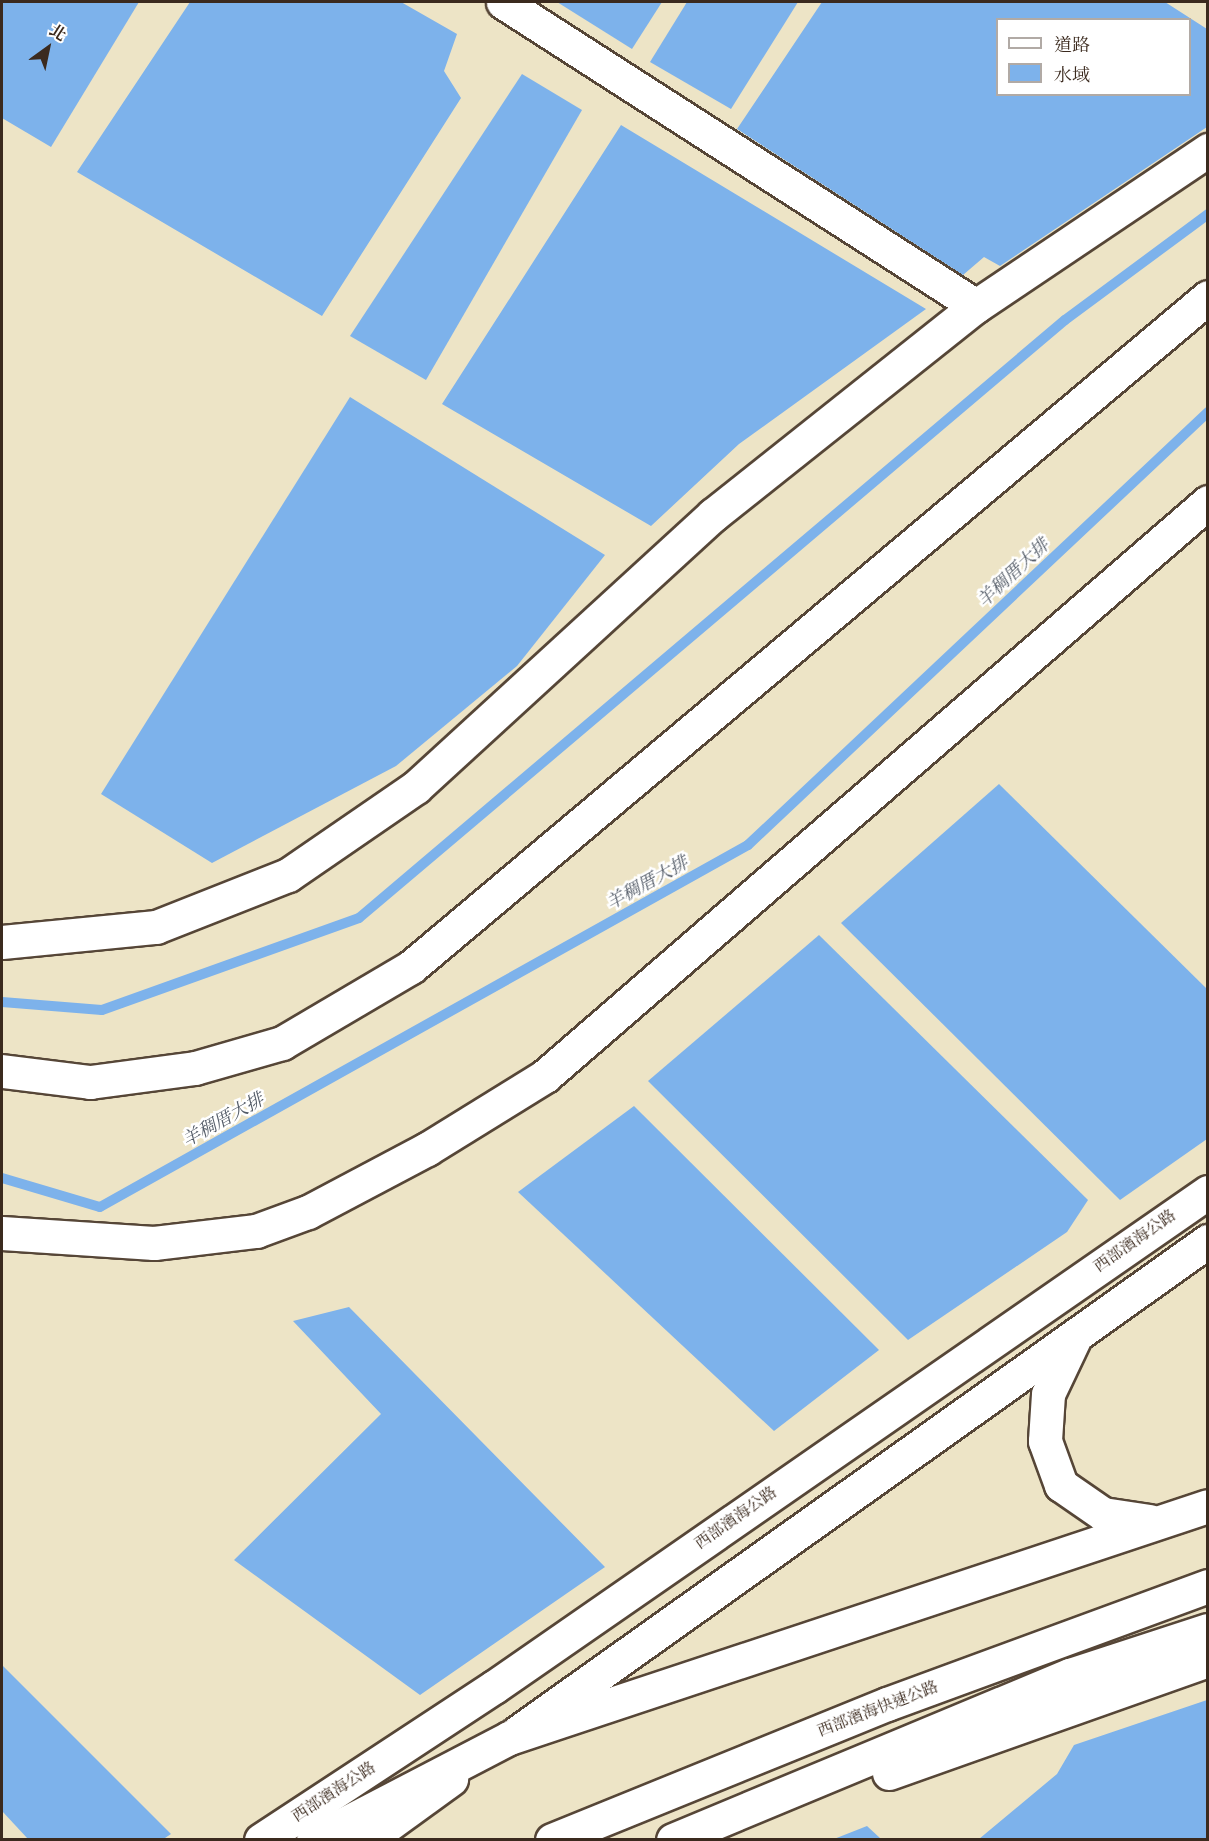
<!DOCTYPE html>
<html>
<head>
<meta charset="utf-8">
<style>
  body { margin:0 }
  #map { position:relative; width:1209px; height:1841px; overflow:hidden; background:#ede4c6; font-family:Alegreya,"Noto Serif TC",serif }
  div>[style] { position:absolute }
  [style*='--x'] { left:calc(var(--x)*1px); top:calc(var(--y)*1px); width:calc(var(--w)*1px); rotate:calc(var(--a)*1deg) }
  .water>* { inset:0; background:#7db2eb }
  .stream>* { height:10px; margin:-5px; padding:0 5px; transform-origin:5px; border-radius:5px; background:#7db2eb }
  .roads { filter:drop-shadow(2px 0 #564637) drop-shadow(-2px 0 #564637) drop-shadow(0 2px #564637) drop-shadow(0 -2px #564637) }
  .minor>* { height:33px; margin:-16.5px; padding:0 16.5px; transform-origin:16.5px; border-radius:16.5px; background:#fff }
  .major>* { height:33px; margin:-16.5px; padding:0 16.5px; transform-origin:16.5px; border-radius:16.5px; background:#fff }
  .highway>* { height:33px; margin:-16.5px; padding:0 16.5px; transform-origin:16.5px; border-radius:16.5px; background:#fff }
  span { translate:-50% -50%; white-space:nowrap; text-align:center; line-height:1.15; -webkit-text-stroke:5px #fff; paint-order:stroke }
  .street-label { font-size:16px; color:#3b2a1e }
  .water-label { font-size:18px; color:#525a66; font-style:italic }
  .frame { position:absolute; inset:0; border:3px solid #3b2a1e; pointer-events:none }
  .legend { position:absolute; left:996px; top:18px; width:195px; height:78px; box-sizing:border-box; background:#fff; border:2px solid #b1aaa5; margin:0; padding:8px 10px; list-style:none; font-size:18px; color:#3b2a1e }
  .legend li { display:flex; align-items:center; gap:12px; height:30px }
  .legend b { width:30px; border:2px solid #b1aaa5 }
  .north { position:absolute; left:18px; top:18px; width:60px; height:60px; -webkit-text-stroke:4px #fff; paint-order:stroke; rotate:33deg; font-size:16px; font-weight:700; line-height:24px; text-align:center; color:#3b2a1e }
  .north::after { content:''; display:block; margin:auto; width:21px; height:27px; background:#3b2a1e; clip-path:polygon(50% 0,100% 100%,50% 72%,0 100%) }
</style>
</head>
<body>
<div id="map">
  <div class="water">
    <div style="clip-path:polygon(2px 2px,139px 2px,51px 147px,2px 118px)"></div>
    <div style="clip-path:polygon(190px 2px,401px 2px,457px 34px,444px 71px,461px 98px,322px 316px,77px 172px)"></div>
    <div style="clip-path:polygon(557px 2px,662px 2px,632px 49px)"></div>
    <div style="clip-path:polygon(687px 2px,798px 2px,731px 109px,650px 62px)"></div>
    <div style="clip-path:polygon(evenodd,822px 2px,1165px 2px,1207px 29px,1207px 127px,1000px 266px,984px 257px,963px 275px,737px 129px,822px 2px,998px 20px,1190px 20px,1190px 94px,998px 94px,998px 20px)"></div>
    <div style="clip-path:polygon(522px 74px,582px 110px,426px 380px,350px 336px)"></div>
    <div style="clip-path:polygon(621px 125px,926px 309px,739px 444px,651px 526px,442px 404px)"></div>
    <div style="clip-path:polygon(350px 397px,605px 555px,517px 666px,396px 766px,212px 863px,101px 794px)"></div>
    <div style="clip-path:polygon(999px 784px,1207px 989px,1207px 1139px,1120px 1200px,841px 923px)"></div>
    <div style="clip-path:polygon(819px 935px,1088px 1200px,1067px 1232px,908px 1340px,648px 1081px)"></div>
    <div style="clip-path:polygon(634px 1106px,879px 1350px,774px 1431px,518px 1192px)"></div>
    <div style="clip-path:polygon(349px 1307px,605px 1567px,420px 1695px,234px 1560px,381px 1414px,293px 1321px)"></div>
    <div style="clip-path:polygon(2px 1665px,171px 1834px,162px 1840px,28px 1839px,2px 1811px)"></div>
    <div style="clip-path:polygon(1207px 1700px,1207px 1839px,979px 1839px,1057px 1774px,1074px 1745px)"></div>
    <div style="clip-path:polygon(867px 1826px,881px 1839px,834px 1839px)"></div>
  </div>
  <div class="stream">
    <div style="--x:2;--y:1002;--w:100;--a:4.6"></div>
    <div style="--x:102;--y:1010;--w:273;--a:-19.7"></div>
    <div style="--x:359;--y:918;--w:925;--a:-40.27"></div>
    <div style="--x:1065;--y:320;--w:178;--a:-36.5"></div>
    <div style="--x:2;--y:1178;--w:102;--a:16.5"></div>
    <div style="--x:100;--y:1207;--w:742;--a:-29.19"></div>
    <div style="--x:748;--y:845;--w:632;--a:-43.27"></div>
  </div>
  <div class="roads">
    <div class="minor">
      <div style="--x:503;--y:2;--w:562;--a:32.73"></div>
      <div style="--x:2;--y:942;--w:155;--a:-5.6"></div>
      <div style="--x:156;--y:927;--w:142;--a:-21.5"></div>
      <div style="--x:288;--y:875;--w:155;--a:-34.5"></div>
      <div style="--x:416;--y:787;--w:403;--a:-42.5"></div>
      <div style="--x:713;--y:515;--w:336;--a:-38.5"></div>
      <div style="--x:976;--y:306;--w:280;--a:-33.9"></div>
      <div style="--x:2;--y:1071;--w:89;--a:7.1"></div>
      <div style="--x:90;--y:1082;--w:106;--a:-7.6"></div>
      <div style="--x:195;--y:1068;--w:91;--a:-16"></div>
      <div style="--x:282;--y:1043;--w:150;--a:-30.5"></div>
      <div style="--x:411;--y:967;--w:1041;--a:-40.05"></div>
      <div style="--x:2;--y:1233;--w:152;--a:3.8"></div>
      <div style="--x:154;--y:1243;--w:103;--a:-6.7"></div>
      <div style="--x:256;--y:1231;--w:55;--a:-20.1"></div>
      <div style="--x:308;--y:1212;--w:135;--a:-27.9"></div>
      <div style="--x:427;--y:1149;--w:139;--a:-31.7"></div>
      <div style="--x:545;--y:1076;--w:877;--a:-40.88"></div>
    </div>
    <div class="major">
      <div style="--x:518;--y:1732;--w:847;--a:-35.44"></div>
      <div style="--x:261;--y:1840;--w:279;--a:-33.3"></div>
      <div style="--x:494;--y:1687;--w:869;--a:-34.73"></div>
      <div style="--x:367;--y:1840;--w:104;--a:-36"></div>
    </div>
    <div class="highway">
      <div style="--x:1076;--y:1335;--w:65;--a:115.4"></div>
      <div style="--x:1048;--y:1394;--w:47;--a:93.7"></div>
      <div style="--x:1045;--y:1441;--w:47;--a:70"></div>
      <div style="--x:1061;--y:1485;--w:51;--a:34.6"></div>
      <div style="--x:1103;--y:1514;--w:47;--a:8.7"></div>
      <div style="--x:889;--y:1773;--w:338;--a:-19.5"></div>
      <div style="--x:313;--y:1840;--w:221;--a:-27.5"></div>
      <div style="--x:509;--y:1738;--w:736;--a:-18.36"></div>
      <div style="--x:552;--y:1840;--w:362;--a:-22.1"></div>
      <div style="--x:887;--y:1704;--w:342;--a:-20.2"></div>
      <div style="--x:673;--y:1840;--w:430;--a:-22.6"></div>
      <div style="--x:1070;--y:1675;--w:145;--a:-18.1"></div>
    </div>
  </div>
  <div class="street-label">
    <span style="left:1135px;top:1241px;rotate:-35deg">西部濱海公路</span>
    <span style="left:736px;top:1518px;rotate:-35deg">西部濱海公路</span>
    <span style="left:878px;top:1709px;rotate:-21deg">西部濱海快速公路</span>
    <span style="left:334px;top:1792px;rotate:-33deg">西部濱海公路</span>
  </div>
  <div class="water-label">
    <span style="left:1013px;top:573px;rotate:-43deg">羊稠厝大排</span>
    <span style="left:647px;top:883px;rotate:-29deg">羊稠厝大排</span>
    <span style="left:223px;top:1120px;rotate:-29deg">羊稠厝大排</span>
  </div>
  <div class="frame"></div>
  <ul class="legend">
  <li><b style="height:8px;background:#fff"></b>道路</li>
  <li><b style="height:16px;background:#7db2eb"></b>水域</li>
  </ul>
  <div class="north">北</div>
</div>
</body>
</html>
